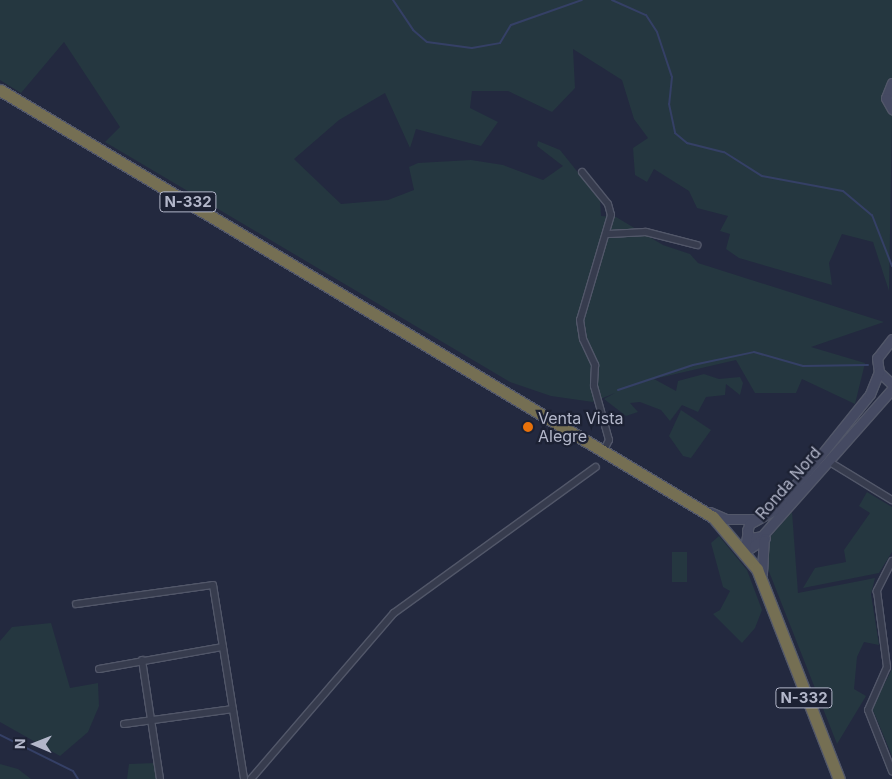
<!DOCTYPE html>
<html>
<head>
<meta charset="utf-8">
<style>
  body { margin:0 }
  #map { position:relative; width:892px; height:779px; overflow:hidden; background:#23293f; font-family:Inter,sans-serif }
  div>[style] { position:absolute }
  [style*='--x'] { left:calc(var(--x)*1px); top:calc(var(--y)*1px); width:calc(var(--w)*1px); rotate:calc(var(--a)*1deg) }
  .green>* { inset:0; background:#253740; transform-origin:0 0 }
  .stream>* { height:2px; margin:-1px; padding:0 1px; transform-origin:1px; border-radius:1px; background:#354066 }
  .roads { filter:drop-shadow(1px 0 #525769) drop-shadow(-1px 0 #525769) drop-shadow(0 1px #525769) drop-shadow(0 -1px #525769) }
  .street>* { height:6px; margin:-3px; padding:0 3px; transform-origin:3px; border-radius:3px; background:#373c4e }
  .secondary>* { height:9px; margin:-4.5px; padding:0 4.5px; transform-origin:4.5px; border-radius:4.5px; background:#454a62 }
  .highway>* { height:11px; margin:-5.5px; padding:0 5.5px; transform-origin:5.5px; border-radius:5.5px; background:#756f53 }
  .dots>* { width:14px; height:14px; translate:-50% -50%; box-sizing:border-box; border:2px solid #1c2133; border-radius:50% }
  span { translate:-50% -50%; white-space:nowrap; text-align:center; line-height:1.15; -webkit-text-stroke:4.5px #1c2133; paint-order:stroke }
  .shield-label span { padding:1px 4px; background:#1c2133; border:1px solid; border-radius:4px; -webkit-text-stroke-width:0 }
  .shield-label { font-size:15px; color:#b3b7ca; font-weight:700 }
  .poi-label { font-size:16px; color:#b3b7ca }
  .left { translate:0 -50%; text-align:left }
  .street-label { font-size:16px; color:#b3b7ca }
  .north { position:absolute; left:10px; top:719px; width:50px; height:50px; -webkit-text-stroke:4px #1c2133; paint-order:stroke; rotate:271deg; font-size:14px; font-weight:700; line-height:20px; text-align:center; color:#b3b7ca }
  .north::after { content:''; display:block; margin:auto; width:18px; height:22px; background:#b3b7ca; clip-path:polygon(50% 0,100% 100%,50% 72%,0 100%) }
</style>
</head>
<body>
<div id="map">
  <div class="green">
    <div style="clip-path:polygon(0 0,892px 0,892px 78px,882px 96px,892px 115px,889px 291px,873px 242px,842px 234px,829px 263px,832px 285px,739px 258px,726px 249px,730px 234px,720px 231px,728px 216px,697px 208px,689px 191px,654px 169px,647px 182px,635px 175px,633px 148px,648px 138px,634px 119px,622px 80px,573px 49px,575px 88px,552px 112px,508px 91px,472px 91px,470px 108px,498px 122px,481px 146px,416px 129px,410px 148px,385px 93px,339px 120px,294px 159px,341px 204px,388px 200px,414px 190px,409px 167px,418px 163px,471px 160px,503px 165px,543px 180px,563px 166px,537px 146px,538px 141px,560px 150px,600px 200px,601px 216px,616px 217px,663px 245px,690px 254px,698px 263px,884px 322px,811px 347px,865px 363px,855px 404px,802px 379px,796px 393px,755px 393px,736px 360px,654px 379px,676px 391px,678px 381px,704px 374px,719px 379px,740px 377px,743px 383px,740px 395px,726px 384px,725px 395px,706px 397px,698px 412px,682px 405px,670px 421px,661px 410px,640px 402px,630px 403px,638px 412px,626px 416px,604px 399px,615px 393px,593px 402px,551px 396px,510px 382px,105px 142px,120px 127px,64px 42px,21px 93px,0 80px)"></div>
    <div style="clip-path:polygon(681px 410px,711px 430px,691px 458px,683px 456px,669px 436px)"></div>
    <div style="clip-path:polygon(867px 492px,892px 507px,892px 552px,879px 573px,803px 588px,815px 568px,846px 562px,844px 550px,870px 513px,859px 506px)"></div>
    <div style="clip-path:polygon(792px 512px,798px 593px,875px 578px,871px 594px,879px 645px,864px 642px,857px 657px,854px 689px,866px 696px,837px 744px,766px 564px,771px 536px)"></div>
    <div style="clip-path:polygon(719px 536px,747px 570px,762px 610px,755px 628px,742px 643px,713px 614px,720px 610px,730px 591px,723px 587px,711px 543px)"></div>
    <div style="left:672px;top:552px;width:15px;height:30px"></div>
    <div style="clip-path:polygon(51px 623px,70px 688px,98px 683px,99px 706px,88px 732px,60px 756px,0 722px,0 641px,12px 627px)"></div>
    <div style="clip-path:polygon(892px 669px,892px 756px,872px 708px)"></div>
    <div style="clip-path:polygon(155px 763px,157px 779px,127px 779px,129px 764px)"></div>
    <div style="clip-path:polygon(0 764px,18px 769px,31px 779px,0 779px)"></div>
  </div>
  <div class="stream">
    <div style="--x:393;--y:0;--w:36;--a:56"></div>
    <div style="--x:413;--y:30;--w:18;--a:41"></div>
    <div style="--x:427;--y:42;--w:45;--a:7.6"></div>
    <div style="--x:472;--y:48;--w:28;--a:-10"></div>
    <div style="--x:500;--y:43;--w:21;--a:-59"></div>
    <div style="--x:511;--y:25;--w:75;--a:-19.4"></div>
    <div style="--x:612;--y:0;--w:37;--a:24"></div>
    <div style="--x:646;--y:15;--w:20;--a:57"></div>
    <div style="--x:657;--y:32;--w:47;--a:71.6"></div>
    <div style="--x:672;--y:77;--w:27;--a:96"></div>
    <div style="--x:669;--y:104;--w:30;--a:78"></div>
    <div style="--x:675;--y:133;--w:16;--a:40"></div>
    <div style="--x:687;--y:143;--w:38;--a:14"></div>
    <div style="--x:724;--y:152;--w:45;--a:32.3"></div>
    <div style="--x:762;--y:176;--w:82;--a:10.5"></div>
    <div style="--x:843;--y:191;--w:38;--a:40"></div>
    <div style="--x:872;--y:215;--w:55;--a:68.6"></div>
    <div style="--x:618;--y:390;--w:79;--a:-18.4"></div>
    <div style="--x:693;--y:365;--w:62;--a:-12"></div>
    <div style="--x:754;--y:352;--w:51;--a:15.9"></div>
    <div style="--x:803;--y:366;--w:65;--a:-0.9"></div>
    <div style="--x:0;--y:735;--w:81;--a:26.3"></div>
    <div style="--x:73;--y:771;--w:9;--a:58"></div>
  </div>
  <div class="roads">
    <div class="street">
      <div style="--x:582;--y:172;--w:41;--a:50.9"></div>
      <div style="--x:608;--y:204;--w:11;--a:75"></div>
      <div style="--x:611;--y:215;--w:109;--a:106.4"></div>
      <div style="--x:580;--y:320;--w:19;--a:81"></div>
      <div style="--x:583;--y:339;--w:29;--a:65"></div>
      <div style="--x:595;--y:365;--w:21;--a:93"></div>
      <div style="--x:594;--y:386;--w:56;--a:74.5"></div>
      <div style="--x:609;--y:440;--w:11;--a:117"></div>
      <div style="--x:609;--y:234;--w:37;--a:-3"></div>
      <div style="--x:646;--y:232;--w:53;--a:14.3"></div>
      <div style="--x:828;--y:461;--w:75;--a:31.4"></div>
      <div style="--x:892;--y:561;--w:34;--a:117"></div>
      <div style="--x:877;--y:591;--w:77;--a:82.5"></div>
      <div style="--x:887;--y:667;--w:47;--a:113.8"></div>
      <div style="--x:868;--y:710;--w:66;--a:68.5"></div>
      <div style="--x:76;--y:604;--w:138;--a:-7.9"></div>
      <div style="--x:213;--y:585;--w:196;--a:80.9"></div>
      <div style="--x:142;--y:660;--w:120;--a:81.4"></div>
      <div style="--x:99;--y:669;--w:126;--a:-10.1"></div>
      <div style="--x:124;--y:724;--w:110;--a:-7.8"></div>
      <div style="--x:251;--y:779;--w:219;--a:-49.3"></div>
      <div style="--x:394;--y:613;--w:249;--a:-35.9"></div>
    </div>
    <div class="secondary">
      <div style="--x:892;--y:83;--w:16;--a:112"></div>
      <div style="--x:886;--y:98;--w:13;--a:61"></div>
      <div style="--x:892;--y:339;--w:24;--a:128"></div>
      <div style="--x:877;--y:358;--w:14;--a:82"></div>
      <div style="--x:879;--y:372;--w:18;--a:43"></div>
      <div style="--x:710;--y:512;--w:17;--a:24"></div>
      <div style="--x:726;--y:519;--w:29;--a:0"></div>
      <div style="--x:747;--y:530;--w:9;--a:69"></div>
      <div style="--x:750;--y:538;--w:12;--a:-9"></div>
      <div style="--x:762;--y:536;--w:196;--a:-48.5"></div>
      <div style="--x:739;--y:546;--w:11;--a:10"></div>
      <div style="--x:750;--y:548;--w:18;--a:-34"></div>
      <div style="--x:744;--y:555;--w:31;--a:-81"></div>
      <div style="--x:749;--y:524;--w:29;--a:-29"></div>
      <div style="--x:774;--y:510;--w:72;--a:-49.5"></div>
      <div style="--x:821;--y:455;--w:78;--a:-51.2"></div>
      <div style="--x:870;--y:394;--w:24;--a:-68"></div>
      <div style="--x:762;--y:573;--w:33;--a:-87"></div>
    </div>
    <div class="highway">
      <div style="--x:0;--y:90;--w:831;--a:30.92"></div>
      <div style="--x:713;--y:517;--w:68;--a:49.8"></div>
      <div style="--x:757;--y:569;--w:225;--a:68.7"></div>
    </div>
  </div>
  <div class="dots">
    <div style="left:528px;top:427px;background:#e8710a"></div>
  </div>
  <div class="shield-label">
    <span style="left:188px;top:202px">N-332</span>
    <span style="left:804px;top:698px">N-332</span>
  </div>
  <div class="poi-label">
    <span class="left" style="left:538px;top:427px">Venta Vista<br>Alegre</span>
  </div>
  <div class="street-label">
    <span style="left:788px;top:483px;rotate:-49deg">Ronda Nord</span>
  </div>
  <div class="north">N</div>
</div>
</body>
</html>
